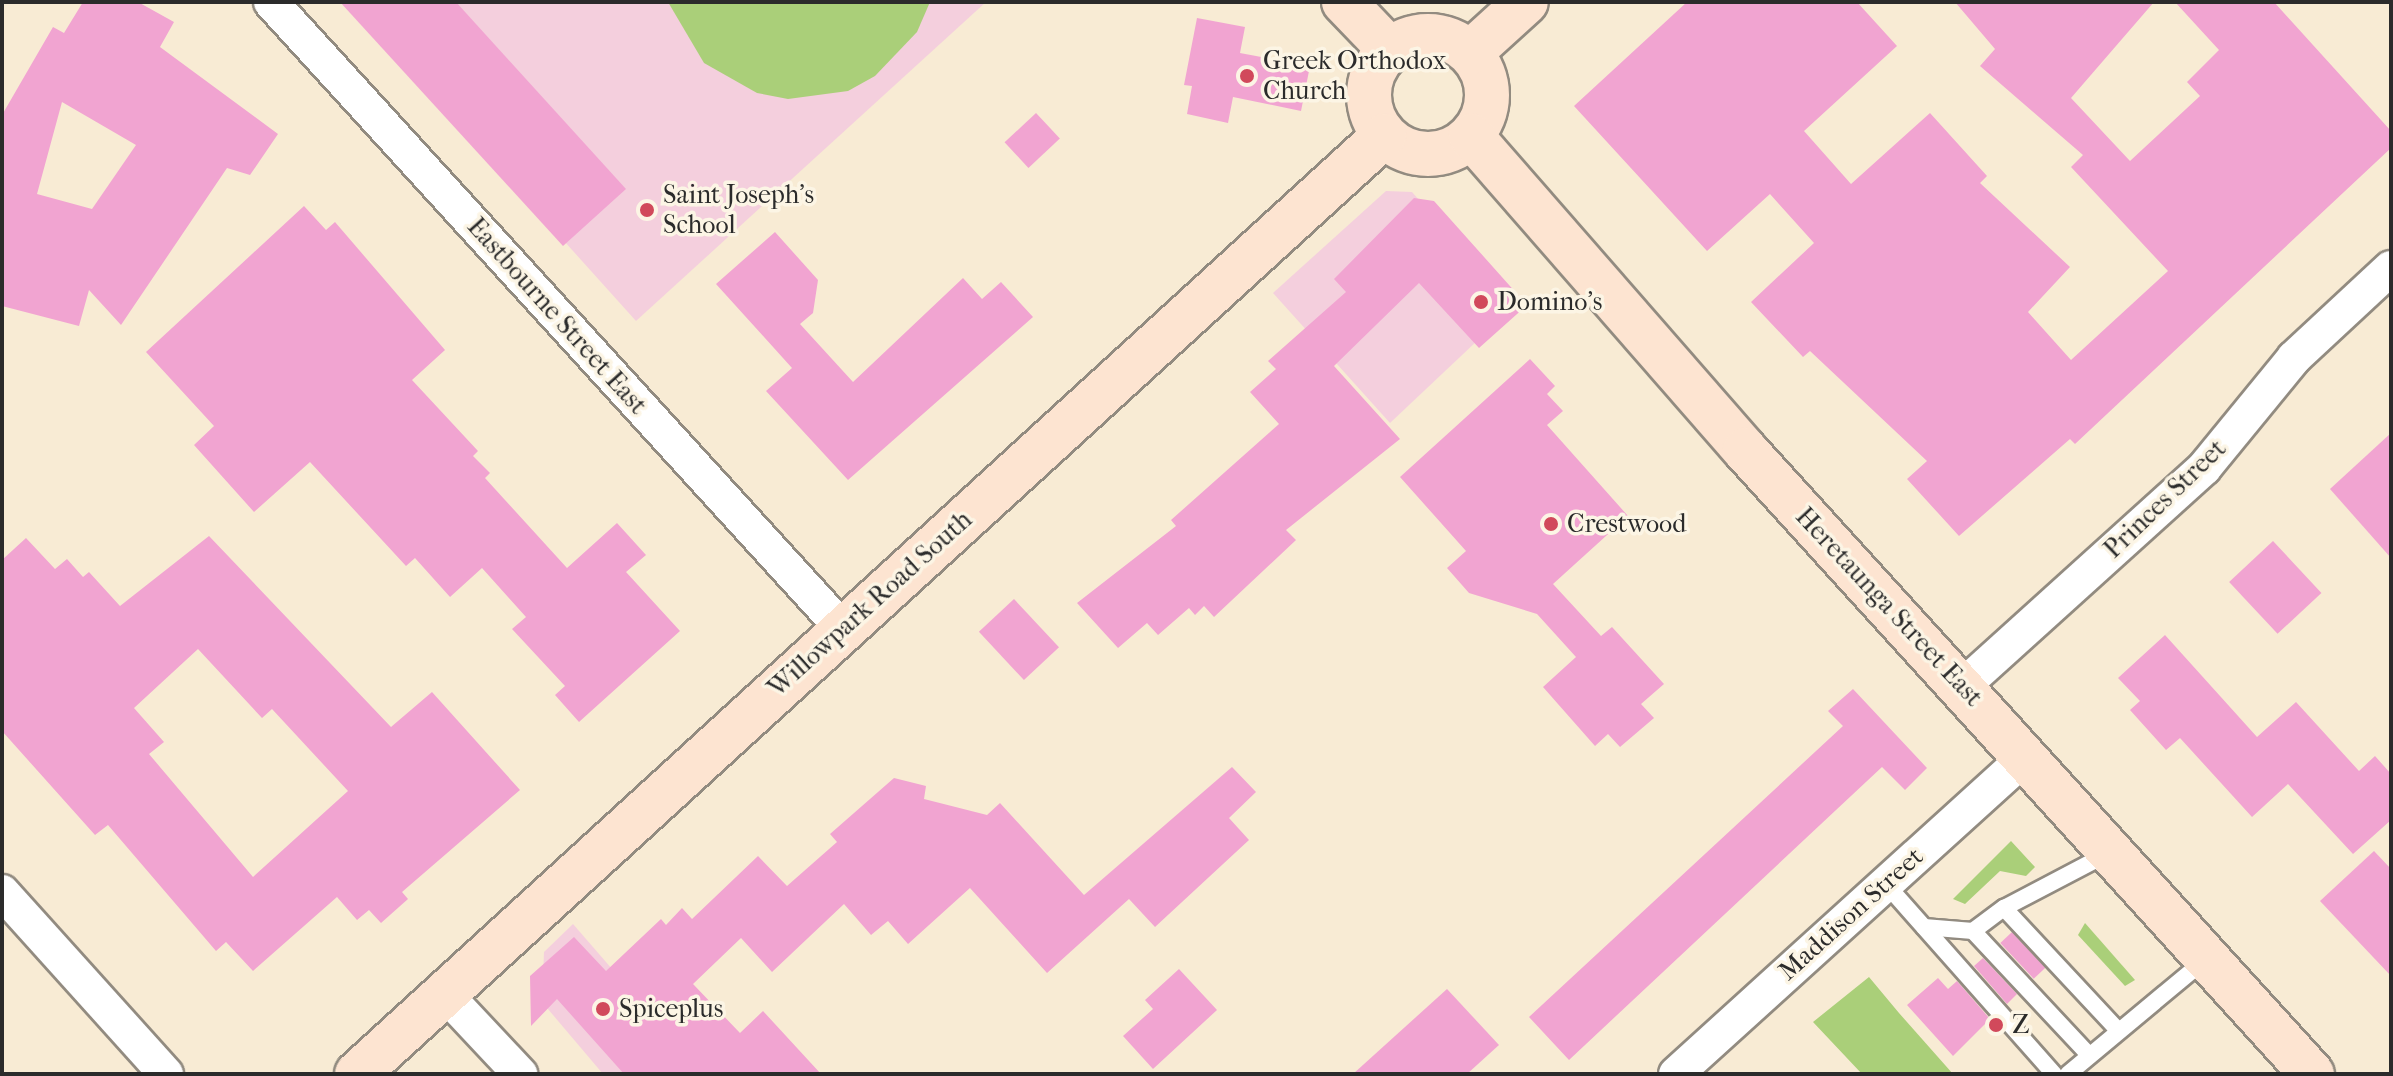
<!DOCTYPE html>
<html>
<head>
<meta charset="utf-8">
<style>
  body { margin:0 }
  #map { position:relative; width:2393px; height:1076px; overflow:hidden; background:#f8ebd4; font-family:"IM FELL French Canon",serif }
  div>[style] { position:absolute }
  [style*='--x'] { left:calc(var(--x)*1px); top:calc(var(--y)*1px); width:calc(var(--w)*1px); rotate:calc(var(--a)*1deg) }
  .built>* { inset:0; background:#f4cfdd }
  .green>* { inset:0; background:#aacf79 }
  .building>* { inset:0; background:#f1a4d1; transform-origin:0 0 }
  .roads { filter:drop-shadow(2px 0 #928b80) drop-shadow(-2px 0 #928b80) drop-shadow(0 2px #928b80) drop-shadow(0 -2px #928b80) }
  .service>* { height:16px; margin:-8px; padding:0 8px; transform-origin:8px; border-radius:8px; background:#fff }
  .minor>* { height:34px; margin:-17px; padding:0 17px; transform-origin:17px; border-radius:17px; background:#fff }
  .secondary>* { height:44px; margin:-22px; padding:0 22px; transform-origin:22px; border-radius:22px; background:#fde4d1 }
  .secondary>.ring { margin:-22px; padding:0; box-sizing:content-box; background:none; border:44px solid #fde4d1; border-radius:50% }
  .dots>* { width:22px; height:22px; translate:-50% -50%; box-sizing:border-box; border:4px solid #fcf5e5; border-radius:50% }
  span { translate:-50% -50%; white-space:nowrap; text-align:center; line-height:1.15; -webkit-text-stroke:7px #fcf5e5; paint-order:stroke }
  .poi-label { font-size:26px; color:#2b2b2b }
  .left { translate:0 -50%; text-align:left }
  .street-label { font-size:26px; color:#2b2b2b }
  .frame { position:absolute; inset:0; border:4px solid #2b2b2b; pointer-events:none }
</style>
</head>
<body>
<div id="map">
  <div class="built">
    <div style="clip-path:polygon(349px 2px,986px 2px,636px 321px)"></div>
    <div style="clip-path:polygon(1386px 191px,1412px 192px,1513px 307px,1390px 423px,1273px 293px)"></div>
    <div style="clip-path:polygon(573px 924px,678px 1045px,643px 1074px,603px 1074px,542px 1002px,544px 952px)"></div>
  </div>
  <div class="green">
    <div style="clip-path:polygon(668px 2px,930px 2px,917px 32px,875px 76px,848px 91px,788px 99px,757px 93px,704px 63px)"></div>
    <div style="clip-path:polygon(2011px 841px,2035px 867px,2026px 876px,2000px 871px,1965px 904px,1953px 899px)"></div>
    <div style="clip-path:polygon(2085px 923px,2135px 980px,2125px 986px,2078px 935px)"></div>
    <div style="clip-path:polygon(1869px 977px,1899px 1013px,1953px 1074px,1862px 1074px,1813px 1022px)"></div>
  </div>
  <div class="building">
    <div style="clip-path:polygon(evenodd,83px 2px,138px 2px,174px 22px,160px 47px,278px 134px,250px 175px,227px 168px,121px 325px,89px 290px,79px 326px,2px 306px,2px 115px,53px 27px,64px 33px,83px 2px,62px 102px,136px 145px,92px 209px,37px 194px,62px 102px)"></div>
    <div style="clip-path:polygon(340px 2px,456px 2px,626px 189px,563px 246px)"></div>
    <div style="clip-path:polygon(1687px 2px,1857px 2px,1897px 46px,1804px 131px,1851px 184px,1930px 113px,1987px 176px,1980px 183px,2070px 267px,2028px 312px,2071px 360px,2168px 271px,2071px 167px,2083px 155px,1980px 66px,1995px 49px,1955px 2px,2154px 2px,2071px 98px,2130px 161px,2200px 96px,2187px 82px,2219px 50px,2175px 2px,2274px 2px,2391px 131px,2391px 148px,2075px 444px,2070px 439px,1959px 536px,1907px 479px,1927px 461px,1810px 351px,1803px 357px,1751px 302px,1814px 243px,1770px 194px,1707px 251px,1574px 106px)"></div>
    <div style="clip-path:polygon(1197px 18px,1245px 27px,1240px 53px,1310px 66px,1301px 111px,1233px 97px,1228px 123px,1187px 114px,1192px 86px,1184px 85px)"></div>
    <div style="left:1036px;top:113px;width:35px;height:43px;rotate:47deg"></div>
    <div style="clip-path:polygon(1414px 198px,1434px 201px,1527px 305px,1479px 348px,1419px 283px,1334px 366px,1400px 439px,1286px 530px,1296px 540px,1214px 617px,1204px 606px,1195px 615px,1189px 608px,1158px 635px,1147px 623px,1118px 648px,1077px 603px,1176px 526px,1171px 520px,1279px 424px,1250px 392px,1276px 369px,1268px 361px,1346px 292px,1334px 279px)"></div>
    <div style="clip-path:polygon(304px 206px,326px 230px,335px 222px,445px 350px,412px 380px,478px 451px,473px 456px,490px 473px,485px 478px,567px 568px,617px 523px,646px 555px,626px 572px,680px 631px,579px 722px,555px 695px,565px 686px,512px 629px,526px 617px,482px 568px,450px 597px,415px 558px,406px 566px,310px 462px,254px 512px,194px 445px,214px 426px,146px 352px)"></div>
    <div style="clip-path:polygon(775px 232px,818px 280px,813px 313px,800px 324px,853px 382px,963px 278px,982px 299px,1001px 282px,1033px 317px,848px 480px,766px 391px,792px 368px,716px 284px)"></div>
    <div style="clip-path:polygon(1530px 359px,1555px 386px,1547px 394px,1563px 411px,1547px 425px,1628px 516px,1553px 584px,1601px 636px,1612px 627px,1664px 684px,1641px 704px,1654px 718px,1620px 747px,1608px 734px,1595px 746px,1543px 687px,1576px 657px,1537px 614px,1469px 593px,1447px 568px,1466px 551px,1400px 477px)"></div>
    <div style="clip-path:polygon(2391px 433px,2391px 558px,2330px 489px)"></div>
    <div style="clip-path:polygon(evenodd,209px 536px,391px 727px,432px 692px,520px 790px,402px 892px,408px 899px,381px 923px,369px 910px,357px 920px,337px 897px,253px 971px,226px 942px,216px 951px,108px 825px,95px 835px,2px 731px,2px 560px,26px 538px,55px 569px,67px 559px,83px 577px,89px 572px,120px 606px,209px 536px,198px 649px,262px 718px,272px 709px,348px 791px,253px 877px,149px 754px,164px 742px,134px 708px,198px 649px)"></div>
    <div style="left:2273px;top:541px;width:71px;height:60px;rotate:47deg"></div>
    <div style="left:1014px;top:599px;width:66px;height:48px;rotate:47deg"></div>
    <div style="clip-path:polygon(2165px 635px,2257px 737px,2296px 702px,2359px 771px,2375px 756px,2391px 774px,2391px 820px,2353px 854px,2288px 784px,2252px 817px,2180px 738px,2166px 750px,2130px 710px,2140px 701px,2118px 678px)"></div>
    <div style="clip-path:polygon(1853px 689px,1927px 768px,1905px 790px,1882px 767px,1569px 1060px,1529px 1017px,1843px 726px,1828px 711px)"></div>
    <div style="clip-path:polygon(1232px 767px,1256px 792px,1229px 818px,1249px 840px,1155px 927px,1129px 899px,1047px 973px,970px 888px,908px 944px,888px 921px,871px 935px,844px 904px,772px 972px,741px 938px,693px 984px,740px 1033px,763px 1011px,821px 1074px,624px 1074px,557px 999px,531px 1026px,530px 976px,574px 937px,606px 971px,661px 919px,666px 925px,682px 908px,692px 919px,758px 856px,787px 886px,837px 842px,830px 834px,894px 778px,926px 786px,924px 799px,987px 815px,1000px 803px,1084px 895px)"></div>
    <div style="clip-path:polygon(2374px 851px,2391px 869px,2391px 976px,2320px 901px)"></div>
    <div style="left:2012px;top:932px;width:49px;height:16px;rotate:47deg"></div>
    <div style="clip-path:polygon(1983px 958px,2017px 994px,2007px 1004px,1974px 966px)"></div>
    <div style="clip-path:polygon(1179px 969px,1217px 1010px,1153px 1069px,1123px 1036px,1153px 1009px,1145px 1000px)"></div>
    <div style="clip-path:polygon(1938px 978px,1948px 989px,1957px 981px,1990px 1019px,1953px 1056px,1907px 1005px)"></div>
    <div style="clip-path:polygon(1447px 989px,1499px 1045px,1467px 1074px,1353px 1074px)"></div>
  </div>
  <div class="roads">
    <div class="service">
      <div style="--x:1885;--y:883;--w:255;--a:48.5"></div>
      <div style="--x:2004;--y:908;--w:116;--a:-27.7"></div>
      <div style="--x:1924;--y:927;--w:49;--a:4.7"></div>
      <div style="--x:1973;--y:931;--w:170;--a:46.9"></div>
      <div style="--x:1973;--y:931;--w:39;--a:-37"></div>
      <div style="--x:2004;--y:908;--w:166;--a:47"></div>
      <div style="--x:2068;--y:1074;--w:180;--a:-39.8"></div>
    </div>
    <div class="minor">
      <div style="--x:271;--y:2;--w:849;--a:47.63"></div>
      <div style="--x:1963;--y:686;--w:325;--a:-42.1"></div>
      <div style="--x:2204;--y:468;--w:142;--a:-50.7"></div>
      <div style="--x:2294;--y:358;--w:132;--a:-42.9"></div>
      <div style="--x:2;--y:892;--w:245;--a:48"></div>
      <div style="--x:445;--y:994;--w:110;--a:46.8"></div>
      <div style="--x:1676;--y:1074;--w:474;--a:-42.2"></div>
    </div>
    <div class="secondary">
      <div style="--x:1344;--y:2;--w:66;--a:46.2"></div>
      <div class="ring" style="left:1369px;top:36px;width:74px;height:74px"></div>
      <div style="--x:1471;--y:52;--w:74;--a:-42.3"></div>
      <div style="--x:1471;--y:136;--w:417;--a:48.9"></div>
      <div style="--x:1745;--y:450;--w:843;--a:47.74"></div>
      <div style="--x:357;--y:1074;--w:1391;--a:-42.41"></div>
    </div>
  </div>
  <div class="dots">
    <div style="left:1247px;top:76px;background:#d1495b"></div>
    <div style="left:647px;top:210px;background:#d1495b"></div>
    <div style="left:1481px;top:302px;background:#d1495b"></div>
    <div style="left:1551px;top:524px;background:#d1495b"></div>
    <div style="left:603px;top:1009px;background:#d1495b"></div>
    <div style="left:1996px;top:1025px;background:#d1495b"></div>
  </div>
  <div class="poi-label">
    <span class="left" style="left:1263px;top:76px">Greek Orthodox<br>Church</span>
    <span class="left" style="left:663px;top:210px">Saint Joseph's<br>School</span>
    <span class="left" style="left:1497px;top:302px">Domino's</span>
    <span class="left" style="left:1567px;top:524px">Crestwood</span>
    <span class="left" style="left:619px;top:1009px">Spiceplus</span>
    <span class="left" style="left:2012px;top:1025px">Z</span>
  </div>
  <div class="street-label">
    <span style="left:557px;top:316px;rotate:48deg">Eastbourne Street East</span>
    <span style="left:2165px;top:499px;rotate:-44deg">Princes Street</span>
    <span style="left:870px;top:604px;rotate:-42deg">Willowpark Road South</span>
    <span style="left:1889px;top:607px;rotate:47deg">Heretaunga Street East</span>
    <span style="left:1851px;top:914px;rotate:-42deg">Maddison Street</span>
  </div>
  <div class="frame"></div>
</div>
</body>
</html>
